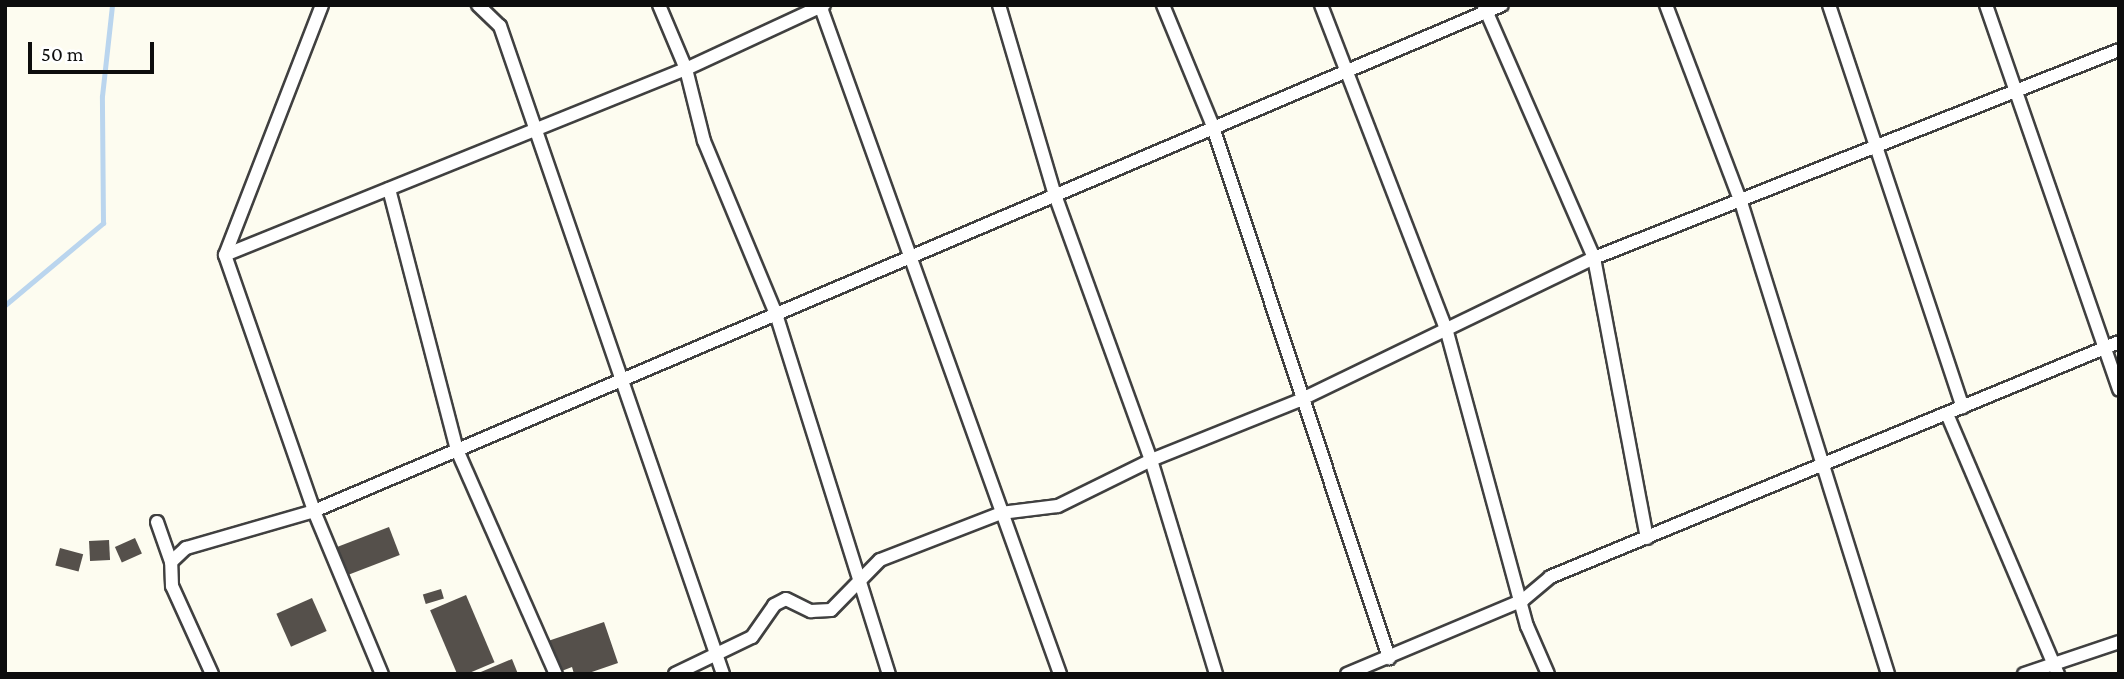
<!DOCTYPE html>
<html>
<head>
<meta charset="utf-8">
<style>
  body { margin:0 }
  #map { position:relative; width:2124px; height:679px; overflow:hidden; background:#fdfcf0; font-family:"Crimson Pro",serif }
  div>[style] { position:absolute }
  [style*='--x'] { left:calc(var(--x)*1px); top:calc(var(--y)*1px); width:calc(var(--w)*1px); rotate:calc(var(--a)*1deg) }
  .stream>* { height:5px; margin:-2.5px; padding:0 2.5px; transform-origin:2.5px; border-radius:2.5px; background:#bad5ee }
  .building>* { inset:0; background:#55504b; transform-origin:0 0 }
  .roads { filter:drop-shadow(2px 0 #404040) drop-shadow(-2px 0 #404040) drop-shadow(0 2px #404040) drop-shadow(0 -2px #404040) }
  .street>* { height:12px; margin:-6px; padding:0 6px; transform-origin:6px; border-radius:6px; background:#fff }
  span { translate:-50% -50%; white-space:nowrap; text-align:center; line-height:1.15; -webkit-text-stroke:7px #fff; paint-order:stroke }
  .frame { position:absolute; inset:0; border:7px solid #0d0d0d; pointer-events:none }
  .scale { position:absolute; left:28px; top:42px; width:126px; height:32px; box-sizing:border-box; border:4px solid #0d0d0d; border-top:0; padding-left:9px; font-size:21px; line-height:24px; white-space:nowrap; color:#0d0d0d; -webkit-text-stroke:5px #fff; paint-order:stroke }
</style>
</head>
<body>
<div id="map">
  <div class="stream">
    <div style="--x:5;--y:305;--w:128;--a:-39.9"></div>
    <div style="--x:103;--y:223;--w:127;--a:-90.5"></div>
    <div style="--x:102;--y:96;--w:92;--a:-83.7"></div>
  </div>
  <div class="building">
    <div style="left:389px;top:527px;width:30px;height:57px;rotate:69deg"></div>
    <div style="left:135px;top:538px;width:17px;height:22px;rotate:66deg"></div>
    <div style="left:109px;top:540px;width:20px;height:20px;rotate:87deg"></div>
    <div style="left:60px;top:548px;width:24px;height:18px;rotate:15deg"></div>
    <div style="left:441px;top:589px;width:10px;height:19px;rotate:73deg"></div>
    <div style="left:466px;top:595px;width:73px;height:39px;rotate:67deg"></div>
    <div style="left:312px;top:598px;width:36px;height:39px;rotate:66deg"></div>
    <div style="clip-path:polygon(604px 622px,618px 663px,586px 674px,574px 674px,572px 667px,559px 672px,548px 641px)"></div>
    <div style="clip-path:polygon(512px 659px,518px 674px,476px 674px)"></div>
  </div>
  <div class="roads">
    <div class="street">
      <div style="--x:322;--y:5;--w:268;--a:111.2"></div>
      <div style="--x:225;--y:255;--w:271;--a:70.8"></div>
      <div style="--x:314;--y:511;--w:177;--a:67.4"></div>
      <div style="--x:478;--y:5;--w:30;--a:44"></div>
      <div style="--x:500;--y:26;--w:685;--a:71.01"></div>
      <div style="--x:659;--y:5;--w:69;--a:67.1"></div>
      <div style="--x:686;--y:69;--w:74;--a:76"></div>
      <div style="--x:704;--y:141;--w:187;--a:67.4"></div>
      <div style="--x:776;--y:314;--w:377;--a:72.6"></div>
      <div style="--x:820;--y:5;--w:711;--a:70.26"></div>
      <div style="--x:999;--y:5;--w:198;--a:73.6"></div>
      <div style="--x:1055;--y:195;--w:282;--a:70.1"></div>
      <div style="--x:1151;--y:460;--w:224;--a:73.1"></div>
      <div style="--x:1163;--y:5;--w:129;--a:67.6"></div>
      <div style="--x:1212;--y:124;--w:563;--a:71.66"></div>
      <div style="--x:1321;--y:5;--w:350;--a:68.9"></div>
      <div style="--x:1447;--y:332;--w:305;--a:74.8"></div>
      <div style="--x:1527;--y:626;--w:52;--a:66.4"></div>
      <div style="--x:1666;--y:5;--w:211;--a:69.2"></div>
      <div style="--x:1741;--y:202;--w:494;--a:72.7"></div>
      <div style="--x:1829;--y:5;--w:424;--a:71.6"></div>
      <div style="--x:1986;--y:5;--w:407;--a:70.9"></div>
      <div style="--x:1484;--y:6;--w:275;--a:66.4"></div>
      <div style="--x:1594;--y:258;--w:285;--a:79.3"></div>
      <div style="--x:389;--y:189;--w:270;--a:75.4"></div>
      <div style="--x:457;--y:450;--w:245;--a:66.2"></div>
      <div style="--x:225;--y:255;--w:497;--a:-22"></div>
      <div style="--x:686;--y:69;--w:152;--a:-24.9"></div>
      <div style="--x:1947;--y:414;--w:283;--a:66.9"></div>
      <div style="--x:157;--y:522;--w:42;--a:70.7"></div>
      <div style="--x:212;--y:674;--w:97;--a:-114.4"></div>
      <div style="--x:172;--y:586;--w:24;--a:-92"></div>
      <div style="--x:171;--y:562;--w:21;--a:-43"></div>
      <div style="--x:186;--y:548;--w:133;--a:-16.1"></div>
      <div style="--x:314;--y:511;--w:1291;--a:-23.07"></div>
      <div style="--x:675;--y:674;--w:85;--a:-25.7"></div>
      <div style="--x:752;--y:637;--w:39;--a:-55"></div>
      <div style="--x:774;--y:605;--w:13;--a:-27"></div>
      <div style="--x:786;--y:599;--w:28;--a:26"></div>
      <div style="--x:811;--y:611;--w:20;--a:-3"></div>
      <div style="--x:831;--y:610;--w:70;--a:-45.6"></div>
      <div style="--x:880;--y:560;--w:130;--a:-21.2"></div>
      <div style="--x:1001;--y:513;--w:57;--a:-7"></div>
      <div style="--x:1058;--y:506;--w:104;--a:-26.3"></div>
      <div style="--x:1151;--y:460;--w:161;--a:-21.9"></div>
      <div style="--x:1300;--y:400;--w:326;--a:-25.8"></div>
      <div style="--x:1594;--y:258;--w:565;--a:-21.61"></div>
      <div style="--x:1347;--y:674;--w:191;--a:-22.8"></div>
      <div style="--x:1523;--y:600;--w:35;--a:-40"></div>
      <div style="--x:1550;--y:577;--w:616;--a:-22.44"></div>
      <div style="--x:2024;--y:674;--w:100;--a:-18.6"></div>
    </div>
  </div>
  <div class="frame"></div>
  <div class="scale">50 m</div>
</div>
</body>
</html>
